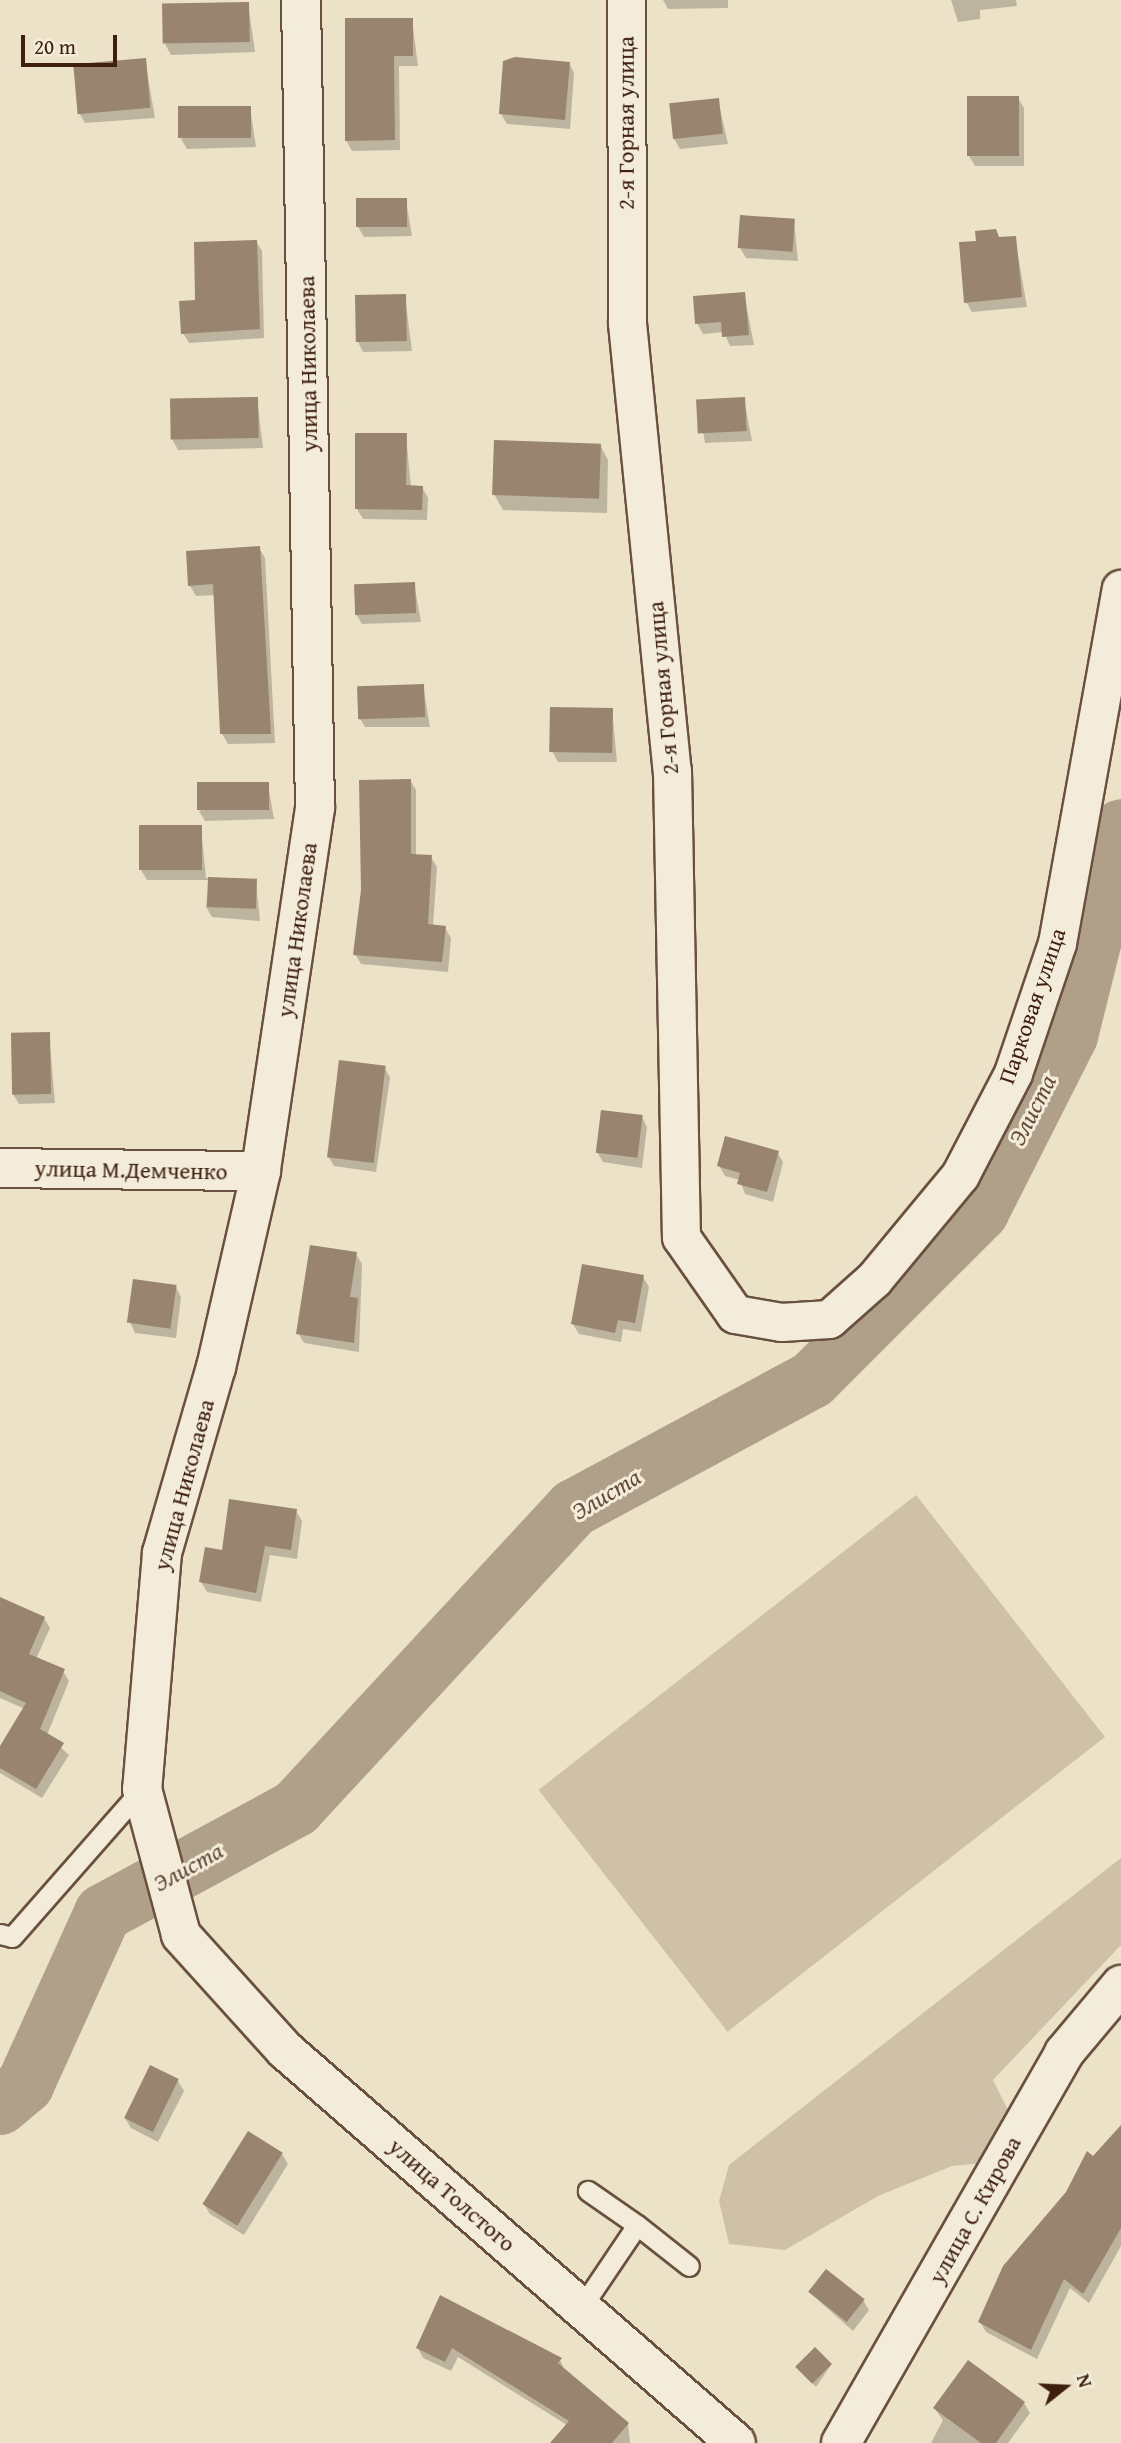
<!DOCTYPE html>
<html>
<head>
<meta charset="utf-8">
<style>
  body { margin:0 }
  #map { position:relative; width:1121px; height:2443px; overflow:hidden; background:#ece2c7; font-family:"Gentium Book Plus",serif }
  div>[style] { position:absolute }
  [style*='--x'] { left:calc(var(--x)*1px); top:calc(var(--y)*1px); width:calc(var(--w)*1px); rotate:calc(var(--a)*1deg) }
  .green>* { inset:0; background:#cfc1a8; transform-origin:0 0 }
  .shadow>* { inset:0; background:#0003 }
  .river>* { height:58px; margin:-29px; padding:0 29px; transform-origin:29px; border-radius:29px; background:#b1a089 }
  .building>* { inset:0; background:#99846f; transform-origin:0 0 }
  .roads { filter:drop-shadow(2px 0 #6a503e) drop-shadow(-2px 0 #6a503e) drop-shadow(0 2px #6a503e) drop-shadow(0 -2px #6a503e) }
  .service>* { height:19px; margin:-9.5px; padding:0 9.5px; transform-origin:9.5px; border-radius:9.5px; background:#f3ecdb }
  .minor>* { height:37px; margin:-18.5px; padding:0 18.5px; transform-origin:18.5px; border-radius:18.5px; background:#f3ecdb }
  .tertiary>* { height:38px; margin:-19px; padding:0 19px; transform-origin:19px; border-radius:19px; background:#f3ecdb }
  .secondary>* { height:38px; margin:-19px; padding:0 19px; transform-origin:19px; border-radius:19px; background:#f3ecdb }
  span { translate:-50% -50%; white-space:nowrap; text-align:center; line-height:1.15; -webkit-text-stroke:6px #f3ecdb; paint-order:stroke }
  .street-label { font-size:23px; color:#3f1f10 }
  .water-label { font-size:24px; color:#674c3a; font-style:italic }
  .north { position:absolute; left:1030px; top:2352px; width:70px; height:70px; -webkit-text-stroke:5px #f3ecdb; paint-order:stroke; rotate:72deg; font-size:19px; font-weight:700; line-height:28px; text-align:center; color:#3f1f10 }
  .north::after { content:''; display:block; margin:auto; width:24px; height:32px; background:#3f1f10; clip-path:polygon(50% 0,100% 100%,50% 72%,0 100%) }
  .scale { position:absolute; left:21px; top:35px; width:96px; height:32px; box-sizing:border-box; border:4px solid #3f1f10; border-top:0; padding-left:9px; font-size:21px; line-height:24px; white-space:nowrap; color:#3f1f10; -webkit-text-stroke:5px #f3ecdb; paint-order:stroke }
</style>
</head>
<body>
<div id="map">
  <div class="green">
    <div style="left:916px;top:1495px;width:307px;height:479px;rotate:52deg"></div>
    <div style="clip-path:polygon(1121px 1858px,1121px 1945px,993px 2080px,1009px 2112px,984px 2163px,952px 2166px,878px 2196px,785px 2250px,729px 2244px,719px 2201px,729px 2165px)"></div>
  </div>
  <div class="shadow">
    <div style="clip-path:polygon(663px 0,728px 0,728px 8px,668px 9px)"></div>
    <div style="clip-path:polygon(951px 0,1016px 0,1017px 6px,980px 10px,980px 19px,958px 22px)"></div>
    <div style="clip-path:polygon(248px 4px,255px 52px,171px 55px,165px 44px)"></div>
    <div style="clip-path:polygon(412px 19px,418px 66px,399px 66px,400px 150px,352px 151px,346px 140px)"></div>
    <div style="clip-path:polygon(145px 60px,155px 118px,85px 123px,79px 113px)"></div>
    <div style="clip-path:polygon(569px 63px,574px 73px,570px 129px,507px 124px,501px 114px)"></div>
    <div style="clip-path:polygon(1018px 98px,1024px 108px,1024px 166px,975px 166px,969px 156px)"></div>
    <div style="clip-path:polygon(718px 100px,728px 144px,680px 149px,674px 139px)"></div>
    <div style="clip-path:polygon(250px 107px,256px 147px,187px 149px,181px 139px)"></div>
    <div style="clip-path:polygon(406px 200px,412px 236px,364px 237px,358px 227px)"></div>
    <div style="clip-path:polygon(794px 220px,798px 261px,746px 258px,740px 248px)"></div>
    <div style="clip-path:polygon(1015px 238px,1027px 307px,972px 312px,966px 302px,999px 239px)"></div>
    <div style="clip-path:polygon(256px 241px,262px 251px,264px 338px,189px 343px,183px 333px,197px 302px)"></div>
    <div style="clip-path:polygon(744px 293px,754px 345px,730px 346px,724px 332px,703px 334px,697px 323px)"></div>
    <div style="clip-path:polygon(405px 296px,412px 351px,363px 352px,358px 342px)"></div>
    <div style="clip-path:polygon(257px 399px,263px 448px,178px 450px,172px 439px)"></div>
    <div style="clip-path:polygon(744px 399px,752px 441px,705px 443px,698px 401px)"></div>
    <div style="clip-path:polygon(406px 435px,411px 487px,422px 487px,428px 498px,427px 520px,363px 519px,357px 509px)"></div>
    <div style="clip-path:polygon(600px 445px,608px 460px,607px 513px,503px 510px,494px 494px)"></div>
    <div style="clip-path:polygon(259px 548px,265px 558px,275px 743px,228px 744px,222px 734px,215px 595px,196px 596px,190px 586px)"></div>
    <div style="clip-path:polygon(414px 583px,421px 622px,362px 624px,356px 614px)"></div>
    <div style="clip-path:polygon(423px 686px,430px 727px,365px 727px,359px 717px)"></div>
    <div style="clip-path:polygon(612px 709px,617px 762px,558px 762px,552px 751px)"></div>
    <div style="clip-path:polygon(410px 780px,416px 790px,416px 856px,431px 857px,437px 867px,433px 927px,445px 928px,451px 938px,448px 972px,361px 964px,355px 954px)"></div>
    <div style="clip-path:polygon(268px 784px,274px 819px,205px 821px,199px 811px)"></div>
    <div style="clip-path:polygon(201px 827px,206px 878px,256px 881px,260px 921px,212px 917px,206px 907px,209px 880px,147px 880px,141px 870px)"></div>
    <div style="clip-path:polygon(49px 1034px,55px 1103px,19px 1104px,13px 1094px)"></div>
    <div style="clip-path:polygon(385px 1068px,390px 1078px,376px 1172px,334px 1166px,328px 1156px)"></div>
    <div style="clip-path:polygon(642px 1117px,647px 1127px,642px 1168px,603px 1162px,597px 1152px)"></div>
    <div style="clip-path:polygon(777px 1152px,783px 1162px,773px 1202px,745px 1194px,740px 1180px,725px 1176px,719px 1166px)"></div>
    <div style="clip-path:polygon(356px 1254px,362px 1264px,359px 1352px,304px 1343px,298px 1333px)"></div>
    <div style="clip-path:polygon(643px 1277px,649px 1287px,641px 1332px,623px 1329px,621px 1342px,579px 1334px,573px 1324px)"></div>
    <div style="clip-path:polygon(176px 1287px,181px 1297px,176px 1338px,135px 1333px,130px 1322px)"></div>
    <div style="clip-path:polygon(296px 1511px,302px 1521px,297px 1559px,270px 1555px,261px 1602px,207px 1592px,201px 1582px,223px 1552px)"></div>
    <div style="clip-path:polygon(0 1599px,44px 1618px,50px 1628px,36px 1659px,63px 1671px,69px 1681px,47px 1735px,69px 1755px,42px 1798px,0 1773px,0 1750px,25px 1709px,0 1698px)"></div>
    <div style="clip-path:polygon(178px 2081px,184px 2091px,158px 2142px,131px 2128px,125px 2118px)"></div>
    <div style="clip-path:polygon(1121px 2128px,1121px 2246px,1089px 2303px,1070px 2288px,1037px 2359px,986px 2332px,980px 2322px,1093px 2158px)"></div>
    <div style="clip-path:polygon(282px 2154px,288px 2164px,244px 2235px,210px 2214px,204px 2204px)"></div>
    <div style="clip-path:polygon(810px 2293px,863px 2300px,869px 2310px,853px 2331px)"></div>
    <div style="clip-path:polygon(441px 2297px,560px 2360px,565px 2371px,628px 2424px,630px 2443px,564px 2443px,567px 2425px,458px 2357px,451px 2371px,423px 2358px,418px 2348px)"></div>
    <div style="clip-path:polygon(831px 2365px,816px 2387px,797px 2367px)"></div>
    <div style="clip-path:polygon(1024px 2403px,1030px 2413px,1008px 2443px,931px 2443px,943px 2420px,935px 2409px)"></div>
  </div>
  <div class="river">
    <div style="--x:0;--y:2106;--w:33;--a:-40"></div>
    <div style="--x:25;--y:2085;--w:189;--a:-65.6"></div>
    <div style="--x:103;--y:1913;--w:220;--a:-28.5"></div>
    <div style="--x:296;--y:1808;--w:409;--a:-47.2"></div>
    <div style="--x:574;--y:1508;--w:270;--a:-28.3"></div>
    <div style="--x:812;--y:1380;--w:238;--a:-45"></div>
    <div style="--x:980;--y:1212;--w:197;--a:-63.2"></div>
    <div style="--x:1069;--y:1036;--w:214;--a:-76"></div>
  </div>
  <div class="building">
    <div style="left:249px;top:2px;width:40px;height:87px;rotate:89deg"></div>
    <div style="clip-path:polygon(345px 18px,413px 18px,413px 56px,394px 56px,395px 140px,345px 141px)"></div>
    <div style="clip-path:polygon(515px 57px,570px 62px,565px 120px,499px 114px,503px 61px)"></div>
    <div style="left:146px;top:58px;width:50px;height:73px;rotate:85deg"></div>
    <div style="left:967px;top:96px;width:52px;height:60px"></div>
    <div style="left:719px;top:98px;width:36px;height:50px;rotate:84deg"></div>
    <div style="left:251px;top:106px;width:32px;height:73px;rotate:90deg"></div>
    <div style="left:407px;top:198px;width:29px;height:51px;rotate:90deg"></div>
    <div style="left:740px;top:215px;width:55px;height:33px;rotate:4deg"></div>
    <div style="clip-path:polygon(996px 229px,999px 237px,1016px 236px,1022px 297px,964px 303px,959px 242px,976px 241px,975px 231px)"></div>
    <div style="clip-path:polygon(257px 240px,260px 329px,181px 334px,179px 301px,195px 300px,194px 242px)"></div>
    <div style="clip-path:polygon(745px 292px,749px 335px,722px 337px,721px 322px,695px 324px,693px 296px)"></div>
    <div style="left:406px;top:294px;width:47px;height:51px;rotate:89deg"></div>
    <div style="left:258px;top:397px;width:41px;height:88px;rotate:89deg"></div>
    <div style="left:745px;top:397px;width:34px;height:49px;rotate:87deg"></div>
    <div style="clip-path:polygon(355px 433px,407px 433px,406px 485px,423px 486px,422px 510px,355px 509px)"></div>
    <div style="left:494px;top:440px;width:107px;height:55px;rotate:2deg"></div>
    <div style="clip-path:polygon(260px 546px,271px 734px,220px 734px,213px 584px,188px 586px,186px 551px)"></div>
    <div style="left:415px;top:582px;width:31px;height:61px;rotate:88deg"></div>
    <div style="left:424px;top:684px;width:33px;height:67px;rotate:88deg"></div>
    <div style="left:550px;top:707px;width:63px;height:45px;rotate:1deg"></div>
    <div style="clip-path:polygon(411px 779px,411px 854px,432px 855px,428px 924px,446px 926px,442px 962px,353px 955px,361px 890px,359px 780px)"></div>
    <div style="left:269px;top:782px;width:28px;height:72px;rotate:90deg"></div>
    <div style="left:139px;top:825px;width:63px;height:45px"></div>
    <div style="left:208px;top:877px;width:49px;height:30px;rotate:2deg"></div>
    <div style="left:50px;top:1032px;width:62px;height:39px;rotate:89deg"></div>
    <div style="left:339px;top:1060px;width:47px;height:98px;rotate:7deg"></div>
    <div style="left:601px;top:1110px;width:42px;height:43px;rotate:7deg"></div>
    <div style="clip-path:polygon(725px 1136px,779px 1151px,767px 1192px,737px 1184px,740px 1173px,717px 1166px)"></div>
    <div style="clip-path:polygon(310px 1245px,357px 1252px,350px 1297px,358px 1298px,354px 1343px,296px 1334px)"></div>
    <div style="clip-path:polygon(582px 1264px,644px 1275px,635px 1323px,618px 1320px,615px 1333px,571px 1324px)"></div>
    <div style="left:133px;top:1279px;width:44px;height:44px;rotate:8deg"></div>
    <div style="clip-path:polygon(229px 1499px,297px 1509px,291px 1550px,265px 1546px,256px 1593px,199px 1582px,205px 1547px,222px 1550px)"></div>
    <div style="clip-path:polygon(0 1597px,45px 1617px,29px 1654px,65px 1669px,40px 1729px,64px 1743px,36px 1789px,0 1768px,0 1746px,26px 1703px,0 1691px)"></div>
    <div style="left:150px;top:2065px;width:32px;height:59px;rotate:26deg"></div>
    <div style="clip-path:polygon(1121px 2125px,1121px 2228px,1083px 2294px,1064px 2279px,1031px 2350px,978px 2322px,1003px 2266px,1066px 2192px,1087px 2151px,1093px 2156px)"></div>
    <div style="left:248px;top:2131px;width:41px;height:86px;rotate:32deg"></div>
    <div style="left:826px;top:2269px;width:49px;height:29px;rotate:38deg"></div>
    <div style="clip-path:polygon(440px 2295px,562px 2358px,558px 2363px,629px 2423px,612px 2443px,550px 2443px,569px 2421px,452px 2348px,445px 2362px,416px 2348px)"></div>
    <div style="left:815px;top:2347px;width:24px;height:28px;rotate:45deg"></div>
    <div style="clip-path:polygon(968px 2360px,1025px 2402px,996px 2443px,981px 2443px,933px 2408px)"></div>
  </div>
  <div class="roads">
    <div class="service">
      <div style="--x:0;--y:1934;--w:12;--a:14"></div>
      <div style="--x:12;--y:1937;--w:197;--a:-48.7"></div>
      <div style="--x:637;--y:2225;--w:66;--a:38.3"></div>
      <div style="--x:581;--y:2308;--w:100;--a:-56"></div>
      <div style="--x:637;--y:2225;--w:60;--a:-145.2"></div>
    </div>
    <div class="minor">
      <div style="--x:626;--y:0;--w:323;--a:89.8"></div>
      <div style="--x:627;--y:323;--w:450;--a:84.3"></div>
      <div style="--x:672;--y:771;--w:466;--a:88.9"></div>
      <div style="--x:681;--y:1237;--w:94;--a:55"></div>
      <div style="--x:735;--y:1314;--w:47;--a:9.9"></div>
      <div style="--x:781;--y:1322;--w:48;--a:-3.6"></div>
      <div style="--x:829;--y:1319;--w:60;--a:-41.6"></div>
      <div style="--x:874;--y:1279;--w:135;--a:-50.4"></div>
      <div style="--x:960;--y:1175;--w:115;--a:-62.5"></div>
      <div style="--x:1013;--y:1073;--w:137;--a:-71.3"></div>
      <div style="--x:1057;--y:943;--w:360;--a:-79.8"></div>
    </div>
    <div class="tertiary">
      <div style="--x:301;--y:0;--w:808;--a:89.01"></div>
      <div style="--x:315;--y:808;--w:367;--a:98.5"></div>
      <div style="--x:261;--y:1171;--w:201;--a:102.9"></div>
      <div style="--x:216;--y:1367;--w:194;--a:106.2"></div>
      <div style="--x:162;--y:1553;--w:237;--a:94.8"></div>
      <div style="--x:142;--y:1789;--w:151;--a:75"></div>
      <div style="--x:181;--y:1935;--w:155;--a:47.9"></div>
      <div style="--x:285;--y:2050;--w:598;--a:41.07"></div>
      <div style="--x:0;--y:1168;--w:261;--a:0.7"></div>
    </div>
    <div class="secondary">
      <div style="--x:841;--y:2443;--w:449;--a:-60.2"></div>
      <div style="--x:1064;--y:2053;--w:89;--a:-50"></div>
    </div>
  </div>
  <div class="street-label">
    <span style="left:626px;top:123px;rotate:-90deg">2-я Горная улица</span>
    <span style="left:308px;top:364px;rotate:-91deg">улица Николаева</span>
    <span style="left:663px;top:688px;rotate:-95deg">2-я Горная улица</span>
    <span style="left:297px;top:930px;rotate:-82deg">улица Николаева</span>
    <span style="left:1032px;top:1006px;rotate:-71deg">Парковая улица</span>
    <span style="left:131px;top:1170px;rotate:1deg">улица М.Демченко</span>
    <span style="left:184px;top:1485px;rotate:-75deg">улица Николаева</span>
    <span style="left:452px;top:2195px;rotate:41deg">улица Толстого</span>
    <span style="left:975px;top:2210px;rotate:-61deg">улица С. Кирова</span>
  </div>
  <div class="water-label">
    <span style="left:1032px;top:1110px;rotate:-63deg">Элиста</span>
    <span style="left:606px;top:1494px;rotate:-31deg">Элиста</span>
    <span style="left:188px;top:1867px;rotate:-29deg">Элиста</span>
  </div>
  <div class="north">N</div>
  <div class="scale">20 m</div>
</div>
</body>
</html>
